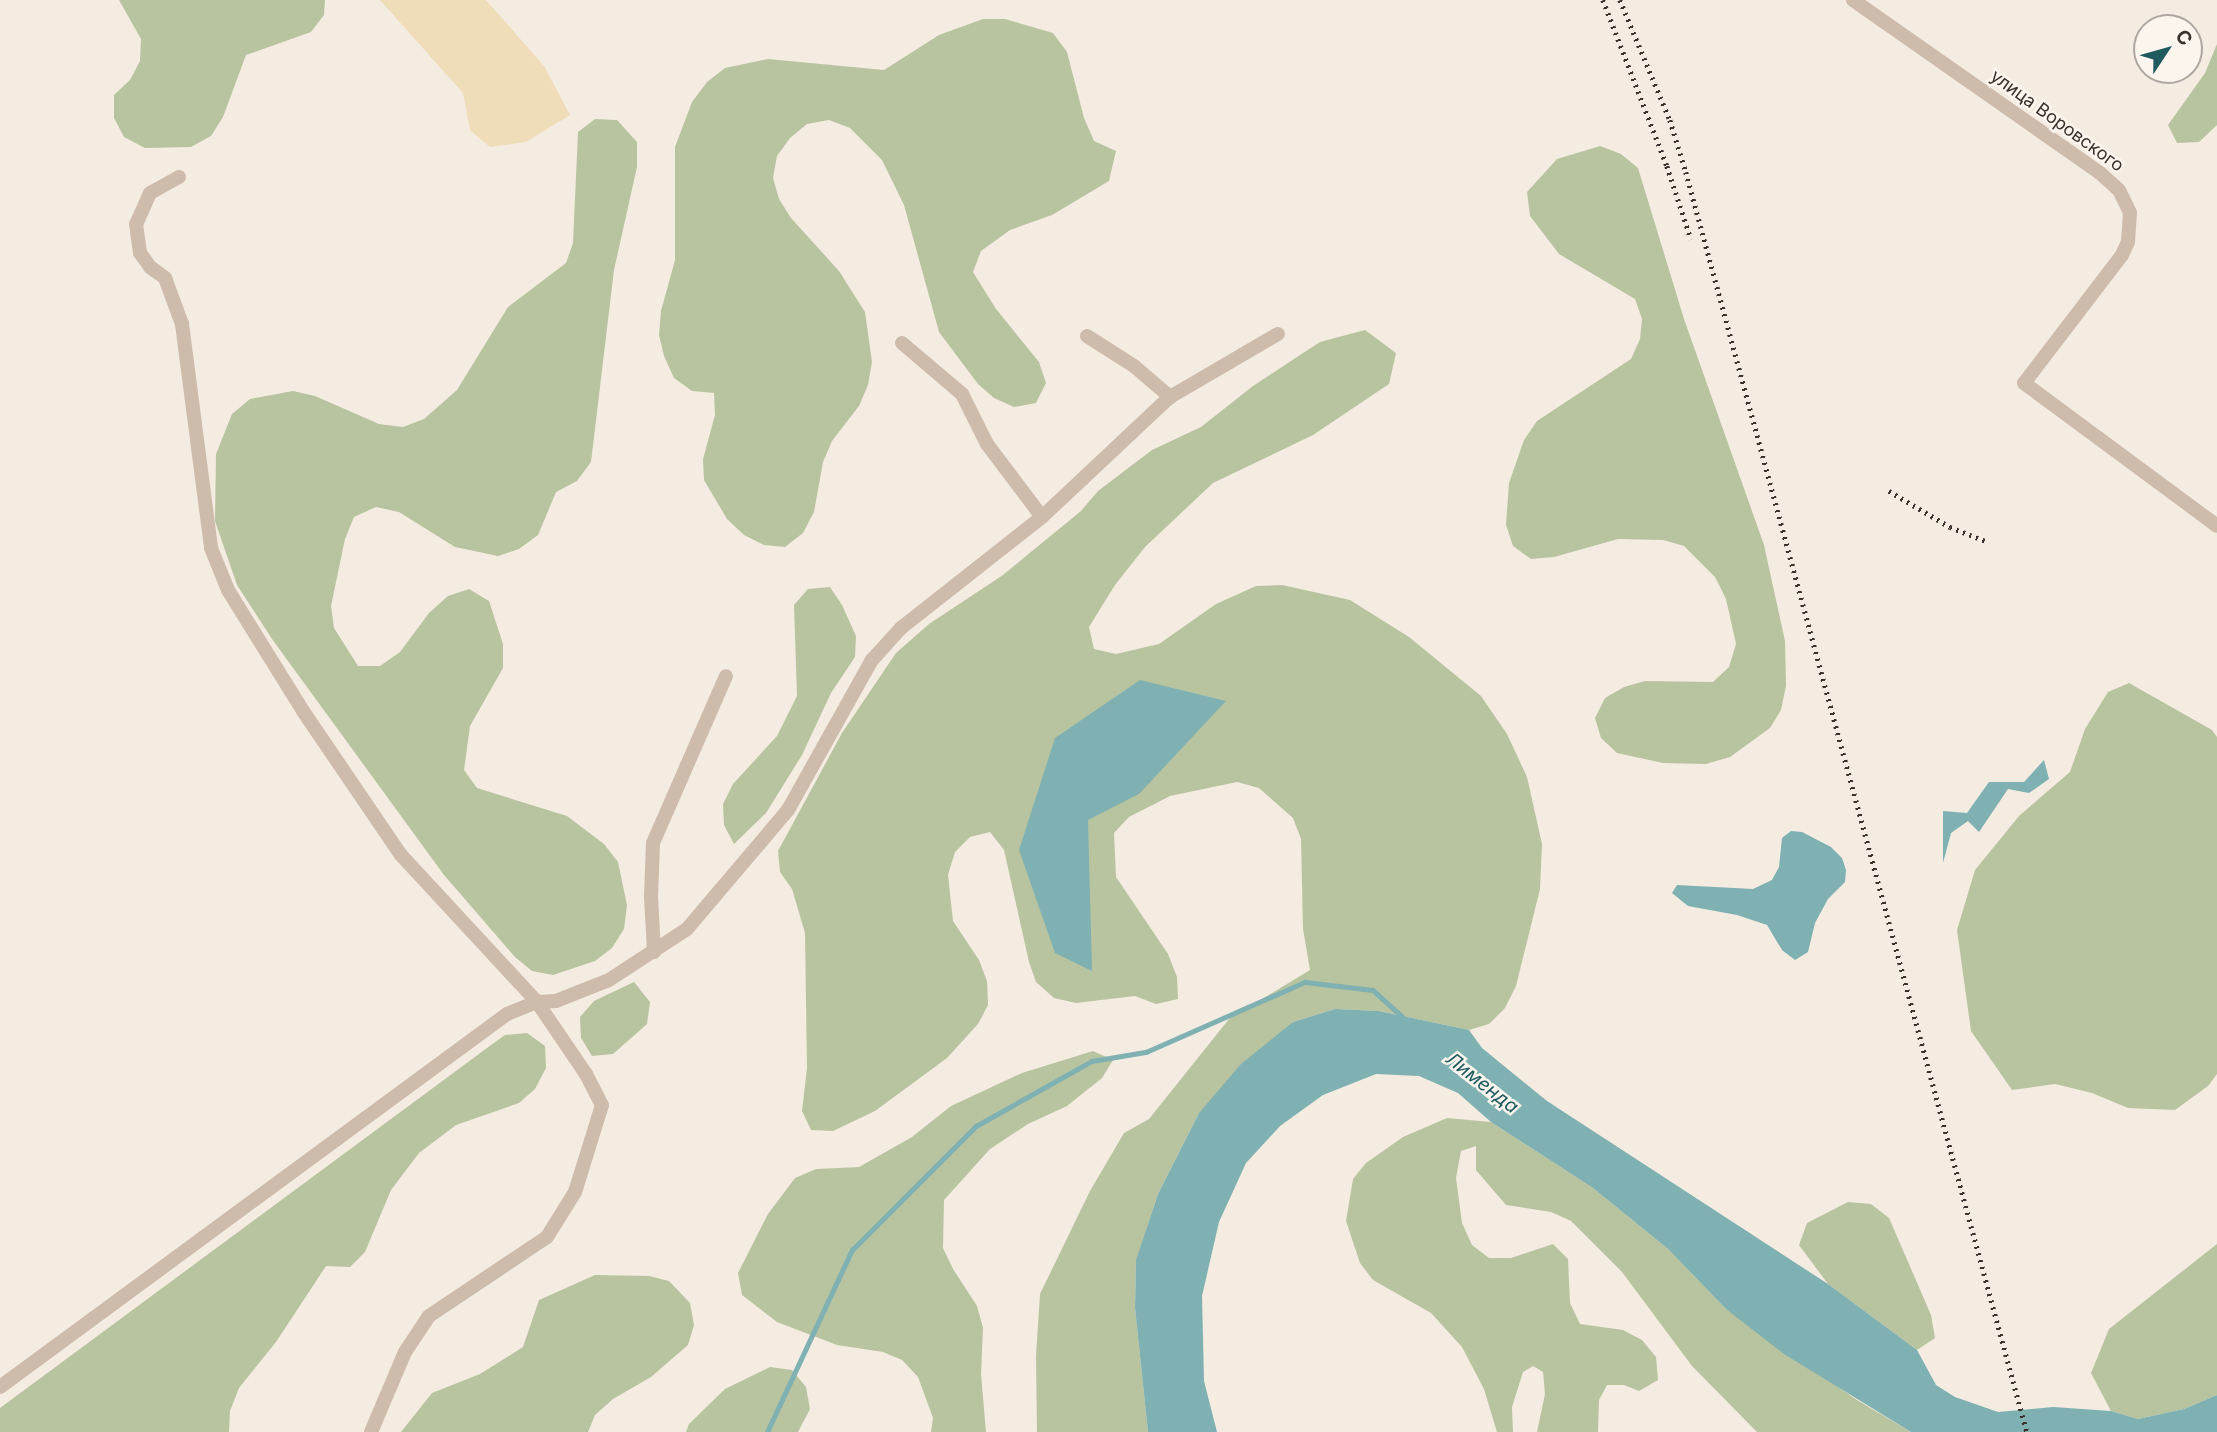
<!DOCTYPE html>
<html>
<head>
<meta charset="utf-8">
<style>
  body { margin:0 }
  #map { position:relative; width:2217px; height:1432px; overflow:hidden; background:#f4ebe1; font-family:Inter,sans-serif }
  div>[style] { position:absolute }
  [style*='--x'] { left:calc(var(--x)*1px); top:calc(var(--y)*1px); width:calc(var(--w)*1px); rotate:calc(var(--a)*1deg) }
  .green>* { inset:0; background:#b8c4a0 }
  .sand>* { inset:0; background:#efdcb8 }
  .water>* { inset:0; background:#7fb0b2 }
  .stream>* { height:4.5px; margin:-2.25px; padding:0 2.25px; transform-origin:2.25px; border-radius:2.25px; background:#7fb0b2 }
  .minor>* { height:14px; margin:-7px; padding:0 7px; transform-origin:7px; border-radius:7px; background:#cdbbac }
  .rail>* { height:4.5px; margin-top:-2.25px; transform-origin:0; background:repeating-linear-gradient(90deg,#3b302b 0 2px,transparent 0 7px) }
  span { translate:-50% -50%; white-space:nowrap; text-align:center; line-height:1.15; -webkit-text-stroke:5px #fbf5ee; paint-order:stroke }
  .street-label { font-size:18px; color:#3b302b }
  .water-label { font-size:19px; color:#1f5a5e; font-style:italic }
  .north { position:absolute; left:2133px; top:14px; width:70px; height:70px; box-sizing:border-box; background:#fbf5ee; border:2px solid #aea6a0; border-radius:50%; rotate:54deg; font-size:19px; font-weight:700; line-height:28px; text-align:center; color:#3b302b }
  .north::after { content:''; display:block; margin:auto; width:24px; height:32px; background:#1f5a5e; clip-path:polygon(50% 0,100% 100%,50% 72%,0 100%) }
</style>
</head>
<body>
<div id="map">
  <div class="green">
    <div style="clip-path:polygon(119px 0,325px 0,324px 15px,311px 32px,246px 55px,223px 117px,211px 136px,191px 147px,145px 148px,124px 137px,114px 118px,114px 95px,130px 80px,140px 61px,141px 39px)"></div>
    <div style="clip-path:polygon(983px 19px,1005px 19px,1053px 33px,1067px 52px,1084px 118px,1094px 141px,1116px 151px,1109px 181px,1052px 215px,1010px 230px,981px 251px,973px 272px,996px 309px,1039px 362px,1046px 383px,1036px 403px,1014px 407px,994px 398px,978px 384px,939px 332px,904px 205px,882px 160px,850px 128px,829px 120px,807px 124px,790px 138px,777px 156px,773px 178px,779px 199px,791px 218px,839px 271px,865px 312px,872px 362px,868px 385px,859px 406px,832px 441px,823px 462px,814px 512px,803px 533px,785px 547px,764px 545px,744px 535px,727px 519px,704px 480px,703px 459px,715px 415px,714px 393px,692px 391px,674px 378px,664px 356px,659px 335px,661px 311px,675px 260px,675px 147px,692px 102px,707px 82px,725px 68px,768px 59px,884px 70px,939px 35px)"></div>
    <div style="clip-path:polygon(2217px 44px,2217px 125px,2199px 142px,2177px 143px,2168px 125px,2205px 73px)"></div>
    <div style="clip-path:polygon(595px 119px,617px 120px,637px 142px,637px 167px,614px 270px,591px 462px,577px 481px,556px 492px,538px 535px,519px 549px,498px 556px,455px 547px,399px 512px,376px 507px,354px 517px,345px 539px,331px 606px,334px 628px,358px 666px,380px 666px,400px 652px,429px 613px,448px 596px,469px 589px,489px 601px,503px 644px,503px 668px,470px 726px,464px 770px,477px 788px,567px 816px,604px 844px,618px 862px,627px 905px,624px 929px,612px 948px,595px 961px,553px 975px,532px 971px,515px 957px,444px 875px,272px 639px,237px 585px,215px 521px,216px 454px,232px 414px,250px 399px,293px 391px,315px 396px,379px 424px,403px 427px,424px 419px,457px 390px,508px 307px,566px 263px,573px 243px,578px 132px)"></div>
    <div style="clip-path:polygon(1600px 146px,1621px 154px,1638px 168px,1684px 319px,1764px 545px,1785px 641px,1786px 686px,1781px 710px,1770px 728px,1730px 757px,1706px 764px,1663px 763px,1617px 753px,1601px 738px,1595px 718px,1605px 698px,1624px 687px,1645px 681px,1713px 682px,1729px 667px,1736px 644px,1726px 599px,1715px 577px,1684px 546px,1663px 540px,1618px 539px,1554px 557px,1531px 559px,1513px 546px,1506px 525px,1509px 483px,1524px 440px,1537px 421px,1631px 359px,1640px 339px,1642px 319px,1635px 299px,1559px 254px,1530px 216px,1527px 192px,1557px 159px)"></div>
    <div style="clip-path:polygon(1365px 330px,1396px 353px,1389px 384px,1313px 435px,1213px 483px,1145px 547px,1115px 585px,1089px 627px,1094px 649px,1116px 654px,1159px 644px,1216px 604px,1256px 586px,1282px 585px,1350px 600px,1409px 637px,1481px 696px,1507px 734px,1527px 777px,1542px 844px,1540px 889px,1516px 986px,1505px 1008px,1489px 1024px,1469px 1030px,1379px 1011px,1335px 1009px,1293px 1022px,1199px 1113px,1158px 1194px,1136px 1261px,1135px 1308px,1148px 1432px,1037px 1432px,1036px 1356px,1040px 1294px,1090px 1191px,1124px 1133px,1149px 1119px,1229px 1019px,1310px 970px,1303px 929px,1301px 839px,1293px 818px,1259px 788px,1237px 782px,1170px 796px,1129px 817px,1114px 833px,1116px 877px,1168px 954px,1177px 977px,1178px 999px,1156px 1004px,1135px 996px,1076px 1003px,1054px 998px,1036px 982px,1029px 962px,1004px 850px,990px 832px,970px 837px,955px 852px,948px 875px,953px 921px,979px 960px,987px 981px,988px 1005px,978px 1024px,947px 1058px,875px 1111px,833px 1131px,811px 1130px,802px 1111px,807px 1068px,805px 933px,792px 889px,780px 872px,778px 851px,842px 733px,896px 653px,929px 624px,1003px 575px,1081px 511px,1098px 491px,1152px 450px,1201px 427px,1253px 386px,1320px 342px)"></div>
    <div style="clip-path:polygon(830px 587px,842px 605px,856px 636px,855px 657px,831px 693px,802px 755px,766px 813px,734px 844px,724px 825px,723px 804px,733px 784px,777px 736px,797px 696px,794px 605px,808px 589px)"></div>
    <div style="clip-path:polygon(2129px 683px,2212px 730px,2217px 737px,2217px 1074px,2208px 1086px,2175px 1110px,2128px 1108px,2092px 1093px,2055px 1084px,2012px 1090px,1971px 1031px,1957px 930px,1975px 870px,2019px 816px,2070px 772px,2085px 729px,2108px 692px)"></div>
    <div style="clip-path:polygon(634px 982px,650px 1002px,647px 1024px,613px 1054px,592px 1056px,581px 1038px,580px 1017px,594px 1001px)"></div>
    <div style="clip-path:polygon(527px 1033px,545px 1046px,546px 1068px,535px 1089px,519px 1103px,456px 1125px,419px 1153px,391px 1190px,365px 1252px,350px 1267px,326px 1266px,276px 1342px,239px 1388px,230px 1411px,229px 1432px,0 1432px,0 1408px,487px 1048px,505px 1035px)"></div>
    <div style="clip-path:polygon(1093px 1051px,1113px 1060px,1102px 1078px,1067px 1106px,1028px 1124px,990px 1149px,944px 1200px,943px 1248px,953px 1269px,977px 1306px,983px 1328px,981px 1374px,986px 1432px,931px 1432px,933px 1418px,918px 1377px,902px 1360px,883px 1352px,837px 1345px,777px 1322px,742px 1295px,738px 1273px,768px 1214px,795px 1178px,816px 1169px,859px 1167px,912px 1137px,951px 1106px,1022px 1073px)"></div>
    <div style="clip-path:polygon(1447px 1118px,1491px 1122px,1593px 1188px,1668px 1249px,1726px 1309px,1857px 1400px,1911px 1432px,1757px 1432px,1692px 1366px,1622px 1272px,1571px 1221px,1551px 1212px,1506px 1205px,1476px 1170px,1476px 1146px,1461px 1151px,1456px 1178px,1462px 1223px,1472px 1245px,1489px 1258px,1511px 1258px,1553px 1244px,1568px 1259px,1570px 1303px,1580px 1324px,1623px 1330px,1642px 1340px,1656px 1357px,1658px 1380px,1639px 1391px,1624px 1385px,1607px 1385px,1599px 1400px,1598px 1432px,1537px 1432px,1545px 1394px,1543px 1372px,1533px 1366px,1523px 1372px,1512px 1407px,1513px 1432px,1497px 1432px,1484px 1389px,1462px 1347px,1431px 1313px,1373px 1280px,1360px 1263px,1346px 1221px,1353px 1179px,1366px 1163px,1403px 1137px)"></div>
    <div style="clip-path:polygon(1848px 1202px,1871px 1204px,1889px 1218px,1931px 1315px,1935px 1338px,1917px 1350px,1828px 1284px,1799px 1245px,1807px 1223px)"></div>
    <div style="clip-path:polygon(2217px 1244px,2217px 1395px,2184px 1409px,2138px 1419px,2111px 1411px,2091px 1373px,2109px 1329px)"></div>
    <div style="clip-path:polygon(595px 1275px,649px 1276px,669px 1281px,690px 1303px,694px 1325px,688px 1345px,651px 1377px,613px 1399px,595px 1415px,588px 1432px,401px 1432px,432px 1393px,480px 1374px,523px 1347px,539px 1300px)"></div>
    <div style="clip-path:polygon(770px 1367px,792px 1370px,806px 1387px,810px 1409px,798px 1432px,686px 1432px,689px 1424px,725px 1389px)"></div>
  </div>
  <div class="sand">
    <div style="clip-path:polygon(380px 0,486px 0,544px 66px,570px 115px,526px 142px,490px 147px,470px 130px,463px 93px)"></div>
  </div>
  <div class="water">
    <div style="clip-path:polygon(1140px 680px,1226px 701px,1139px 794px,1088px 820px,1092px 971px,1055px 953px,1019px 850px,1055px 738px)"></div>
    <div style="clip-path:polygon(2044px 760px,2049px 779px,2029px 793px,2008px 789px,1979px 832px,1968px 821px,1951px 833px,1943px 863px,1943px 811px,1967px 813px,1989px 782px,2024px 782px)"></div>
    <div style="clip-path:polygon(1791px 831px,1802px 832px,1831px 847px,1842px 858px,1846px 870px,1845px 882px,1828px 899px,1815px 923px,1808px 952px,1795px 960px,1782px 950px,1767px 925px,1737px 915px,1688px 906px,1672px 893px,1677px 885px,1753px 889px,1772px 880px,1779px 867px,1782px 838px)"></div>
    <div style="clip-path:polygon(1335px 1009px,1379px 1011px,1469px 1030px,1482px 1048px,1547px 1101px,1828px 1284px,1917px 1350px,1936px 1385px,1955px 1397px,1998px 1412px,2053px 1407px,2111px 1411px,2138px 1419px,2184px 1409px,2217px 1395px,2217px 1432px,1911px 1432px,1784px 1354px,1726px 1309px,1668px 1249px,1593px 1188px,1491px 1122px,1458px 1093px,1419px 1076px,1376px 1074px,1323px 1095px,1280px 1126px,1246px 1163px,1219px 1222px,1202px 1296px,1204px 1381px,1217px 1432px,1148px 1432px,1135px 1308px,1136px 1260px,1158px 1194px,1199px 1113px,1241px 1064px,1293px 1022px)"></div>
  </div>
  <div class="stream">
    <div style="--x:767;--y:1432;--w:201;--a:-65"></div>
    <div style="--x:852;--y:1250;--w:175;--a:-45"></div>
    <div style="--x:976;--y:1126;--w:133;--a:-29.3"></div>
    <div style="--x:1092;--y:1061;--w:55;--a:-9.5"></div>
    <div style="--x:1146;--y:1052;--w:174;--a:-23.8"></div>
    <div style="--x:1305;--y:982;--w:68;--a:6.7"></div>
    <div style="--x:1373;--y:990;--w:43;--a:42.2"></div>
  </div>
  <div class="minor">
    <div style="--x:1853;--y:0;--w:302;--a:35"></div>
    <div style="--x:2100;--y:173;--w:25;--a:42"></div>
    <div style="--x:2119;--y:190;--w:25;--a:64"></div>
    <div style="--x:2130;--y:213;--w:29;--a:94"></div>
    <div style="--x:2128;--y:242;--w:14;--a:115"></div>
    <div style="--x:2122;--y:255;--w:161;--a:127.4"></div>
    <div style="--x:2024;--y:383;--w:240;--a:36.5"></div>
    <div style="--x:179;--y:177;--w:33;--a:151"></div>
    <div style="--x:150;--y:193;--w:34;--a:114"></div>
    <div style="--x:136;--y:224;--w:29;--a:82"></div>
    <div style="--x:140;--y:253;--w:17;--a:54"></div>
    <div style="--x:150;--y:267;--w:19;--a:36"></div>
    <div style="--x:165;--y:278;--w:49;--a:69.7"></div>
    <div style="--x:182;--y:324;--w:226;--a:82.6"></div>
    <div style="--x:211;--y:548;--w:45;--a:68"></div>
    <div style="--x:228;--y:590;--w:142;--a:58.2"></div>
    <div style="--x:303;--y:711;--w:174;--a:55.8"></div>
    <div style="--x:401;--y:855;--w:200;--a:47.2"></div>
    <div style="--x:537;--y:1002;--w:87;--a:55.8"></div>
    <div style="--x:586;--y:1074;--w:35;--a:63"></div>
    <div style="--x:602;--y:1105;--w:91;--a:107.2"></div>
    <div style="--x:575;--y:1192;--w:53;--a:121.9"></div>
    <div style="--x:547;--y:1237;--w:142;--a:146.2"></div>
    <div style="--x:429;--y:1316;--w:43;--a:123.7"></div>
    <div style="--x:405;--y:1352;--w:87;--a:113"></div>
    <div style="--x:1087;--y:336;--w:56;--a:32.6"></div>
    <div style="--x:1134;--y:366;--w:48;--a:40.7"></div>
    <div style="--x:902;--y:343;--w:79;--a:40.4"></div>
    <div style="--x:962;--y:394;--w:56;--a:63.4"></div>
    <div style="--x:987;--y:444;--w:91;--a:53"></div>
    <div style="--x:654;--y:952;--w:55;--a:-93.1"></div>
    <div style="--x:651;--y:897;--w:54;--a:-87.9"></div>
    <div style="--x:653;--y:843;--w:182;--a:-66.4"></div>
    <div style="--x:0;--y:1387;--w:629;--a:-36.34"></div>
    <div style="--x:507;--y:1014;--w:32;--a:-22"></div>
    <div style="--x:537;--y:1002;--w:19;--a:-3"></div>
    <div style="--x:556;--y:1001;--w:57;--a:-21.6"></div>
    <div style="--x:609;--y:980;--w:93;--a:-33.2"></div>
    <div style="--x:687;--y:929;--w:156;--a:-49.7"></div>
    <div style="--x:788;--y:810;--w:172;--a:-60.8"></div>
    <div style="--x:872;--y:660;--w:43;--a:-47.8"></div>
    <div style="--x:901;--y:628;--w:179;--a:-38.2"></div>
    <div style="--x:1042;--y:517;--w:175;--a:-43.2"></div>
    <div style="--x:1170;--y:397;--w:125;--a:-30.3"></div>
  </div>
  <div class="rail">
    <div style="--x:1603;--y:0;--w:178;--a:68.9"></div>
    <div style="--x:1667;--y:166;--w:77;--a:71.8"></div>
    <div style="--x:1620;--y:0;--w:130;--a:67.4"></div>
    <div style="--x:1670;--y:120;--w:54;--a:72.9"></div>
    <div style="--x:1686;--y:172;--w:1305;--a:74.86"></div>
    <div style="--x:1889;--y:491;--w:71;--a:30.5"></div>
    <div style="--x:1950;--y:527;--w:41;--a:21.5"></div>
  </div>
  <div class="street-label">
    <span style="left:2057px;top:121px;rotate:36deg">улица Воровского</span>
  </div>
  <div class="water-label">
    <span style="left:1482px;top:1083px;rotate:38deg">Лименда</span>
  </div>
  <div class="north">С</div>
</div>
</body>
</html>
